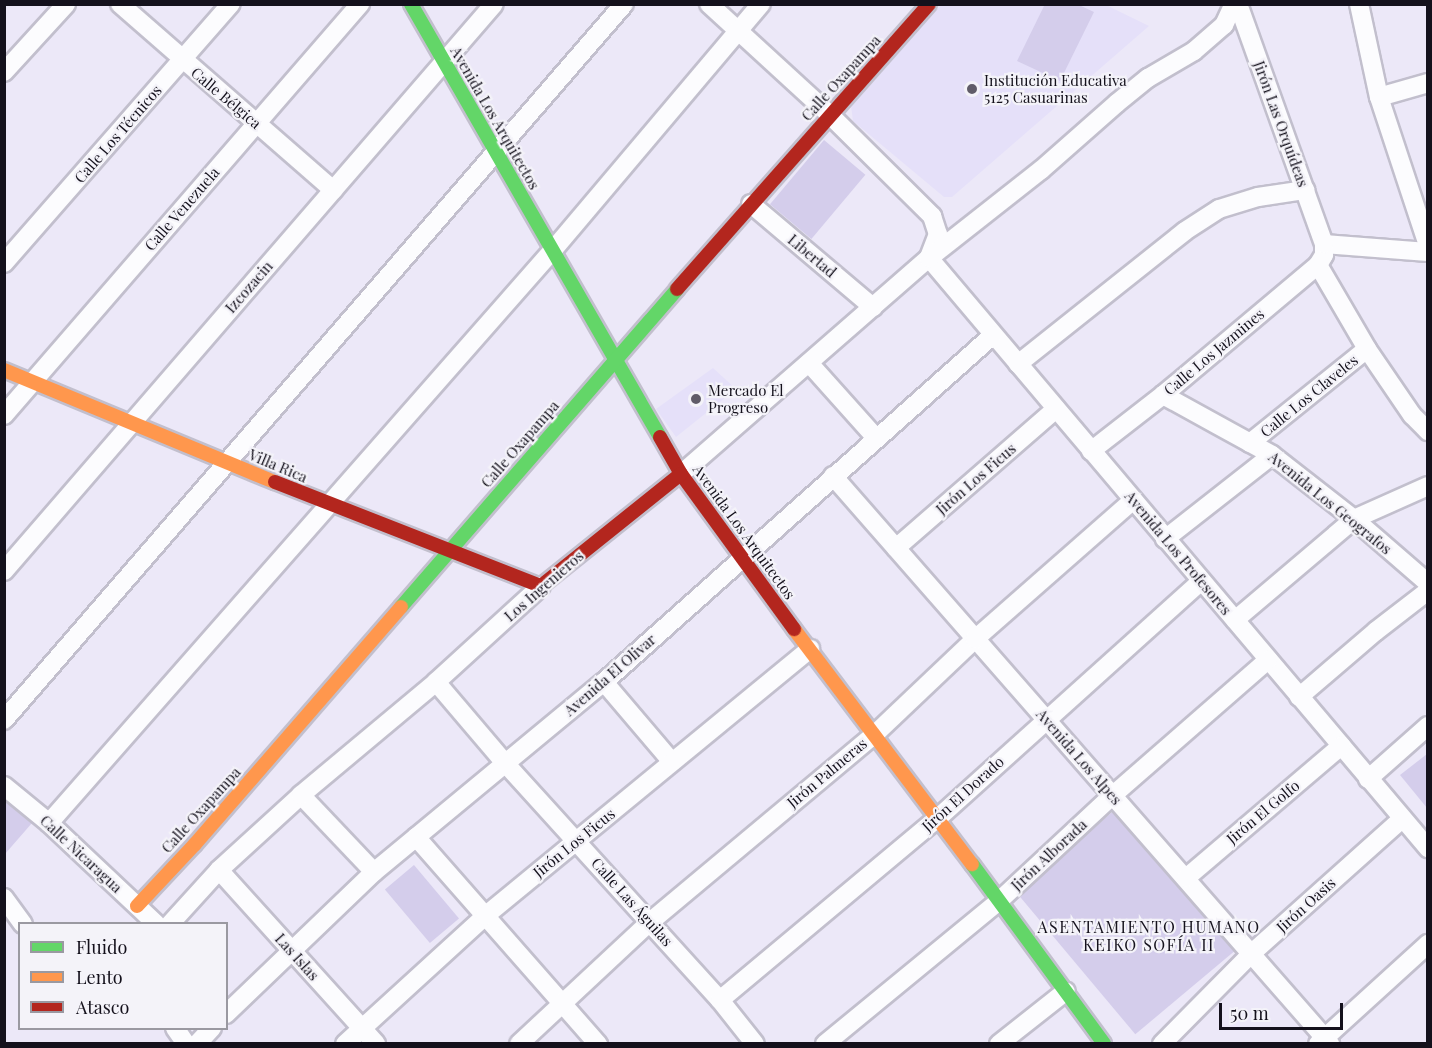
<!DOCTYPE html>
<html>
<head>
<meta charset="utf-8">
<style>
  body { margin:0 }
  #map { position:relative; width:1432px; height:1048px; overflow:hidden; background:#ece8f8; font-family:"Playfair Display",serif }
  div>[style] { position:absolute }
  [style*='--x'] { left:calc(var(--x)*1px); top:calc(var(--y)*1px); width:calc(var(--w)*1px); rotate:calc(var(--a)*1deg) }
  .built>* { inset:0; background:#e5e0f9 }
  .green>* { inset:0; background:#d4cdeb; transform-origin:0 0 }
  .roads { filter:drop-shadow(2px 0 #c2bfcd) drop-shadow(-2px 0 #c2bfcd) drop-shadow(0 2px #c2bfcd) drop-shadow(0 -2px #c2bfcd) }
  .street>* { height:18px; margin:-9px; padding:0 9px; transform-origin:9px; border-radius:9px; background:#fcfcfe }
  .fast>* { height:14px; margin:-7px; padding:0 7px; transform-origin:7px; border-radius:7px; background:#63d668 }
  .slow>* { height:14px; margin:-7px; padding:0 7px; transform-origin:7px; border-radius:7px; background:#ff974d }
  .jam>* { height:14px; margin:-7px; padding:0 7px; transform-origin:7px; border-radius:7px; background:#b3261e }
  .dots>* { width:16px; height:16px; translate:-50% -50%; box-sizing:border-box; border:3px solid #f4f3f9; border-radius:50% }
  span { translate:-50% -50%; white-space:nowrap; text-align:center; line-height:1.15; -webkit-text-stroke:4.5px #f4f3f9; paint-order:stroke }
  .street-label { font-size:15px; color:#14111c }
  .poi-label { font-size:15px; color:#14111c }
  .left { translate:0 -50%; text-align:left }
  .neighbourhood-label { font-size:16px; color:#14111c; letter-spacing:1.5px }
  .frame { position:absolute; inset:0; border:6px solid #14111c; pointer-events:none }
  .legend { position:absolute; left:18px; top:922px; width:210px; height:108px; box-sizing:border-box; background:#f4f3f9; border:2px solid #9a99a1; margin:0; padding:8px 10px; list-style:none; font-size:18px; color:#14111c }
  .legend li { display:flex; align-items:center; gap:12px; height:30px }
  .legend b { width:30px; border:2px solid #9a99a1 }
  .scale { position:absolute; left:1219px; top:1003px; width:124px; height:27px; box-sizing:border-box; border:3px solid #14111c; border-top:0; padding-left:8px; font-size:18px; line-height:21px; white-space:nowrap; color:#14111c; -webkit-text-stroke:4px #f4f3f9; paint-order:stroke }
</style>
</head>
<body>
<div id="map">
  <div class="built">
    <div style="clip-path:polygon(941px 5px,1106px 5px,1149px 26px,952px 197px,944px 197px,853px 121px,851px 106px)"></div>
    <div style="clip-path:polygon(713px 368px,736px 389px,676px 437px,656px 409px)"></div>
  </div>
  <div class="green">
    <div style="clip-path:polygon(1045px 4px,1079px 5px,1094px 12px,1060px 81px,1017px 61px)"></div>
    <div style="left:824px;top:140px;width:54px;height:84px;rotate:40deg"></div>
    <div style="clip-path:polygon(1427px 754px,1427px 808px,1400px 775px)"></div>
    <div style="clip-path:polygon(5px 798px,32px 823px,5px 854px)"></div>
    <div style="left:1116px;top:809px;width:185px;height:130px;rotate:50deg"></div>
    <div style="left:414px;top:865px;width:70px;height:38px;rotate:50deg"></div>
  </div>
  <div class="roads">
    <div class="street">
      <div style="--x:120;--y:4;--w:283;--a:41.1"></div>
      <div style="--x:709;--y:4;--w:164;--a:42.5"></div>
      <div style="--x:830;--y:115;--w:144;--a:44.7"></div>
      <div style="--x:932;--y:216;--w:19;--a:72"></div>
      <div style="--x:938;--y:234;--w:26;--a:111"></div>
      <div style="--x:1359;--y:4;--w:95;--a:77.9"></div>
      <div style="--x:1379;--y:97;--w:156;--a:71.7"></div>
      <div style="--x:4;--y:72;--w:92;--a:-47.6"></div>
      <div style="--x:1379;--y:97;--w:51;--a:-15.9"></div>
      <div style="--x:751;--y:204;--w:160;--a:40.2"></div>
      <div style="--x:1324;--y:244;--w:104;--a:4.4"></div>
      <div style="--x:929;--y:258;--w:773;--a:49.78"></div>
      <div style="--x:4;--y:263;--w:344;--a:-48.8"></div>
      <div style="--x:1318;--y:265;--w:97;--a:59.7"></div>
      <div style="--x:1367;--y:349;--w:80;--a:55.7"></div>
      <div style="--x:1412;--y:415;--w:23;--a:45"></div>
      <div style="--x:809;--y:363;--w:101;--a:48.2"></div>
      <div style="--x:1018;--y:364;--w:213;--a:-38.5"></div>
      <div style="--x:1185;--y:231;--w:40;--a:-32.9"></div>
      <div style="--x:1219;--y:209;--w:41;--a:-17.1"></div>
      <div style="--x:1258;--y:197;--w:48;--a:-8.5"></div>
      <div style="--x:1163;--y:395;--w:124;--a:28.8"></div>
      <div style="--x:1272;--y:455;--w:104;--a:38"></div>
      <div style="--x:1354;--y:519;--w:98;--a:40.9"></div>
      <div style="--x:4;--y:415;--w:544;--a:-49.1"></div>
      <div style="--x:1250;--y:443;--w:150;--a:-38.8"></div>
      <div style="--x:1091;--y:451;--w:91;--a:-37.9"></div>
      <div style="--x:1163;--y:395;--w:202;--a:-40"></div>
      <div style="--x:1318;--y:265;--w:12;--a:-59"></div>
      <div style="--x:1324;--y:255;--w:11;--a:-90"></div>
      <div style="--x:1324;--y:244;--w:255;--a:-109.7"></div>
      <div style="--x:681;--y:474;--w:329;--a:-41.1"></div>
      <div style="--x:929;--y:258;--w:142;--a:-38.2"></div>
      <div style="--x:1041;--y:170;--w:101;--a:-41.4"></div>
      <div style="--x:1117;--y:103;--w:40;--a:-39"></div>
      <div style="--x:1148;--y:78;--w:53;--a:-30.4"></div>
      <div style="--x:1194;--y:51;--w:40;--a:-41"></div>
      <div style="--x:1224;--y:25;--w:23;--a:-65"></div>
      <div style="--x:833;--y:476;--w:755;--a:48.81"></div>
      <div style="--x:1165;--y:539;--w:136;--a:-38.1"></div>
      <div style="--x:896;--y:548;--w:212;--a:-41"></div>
      <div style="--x:4;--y:571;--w:749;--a:-49.17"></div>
      <div style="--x:1235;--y:620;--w:156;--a:-40.3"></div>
      <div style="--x:1354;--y:519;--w:81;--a:-24"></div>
      <div style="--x:436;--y:682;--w:106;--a:49.6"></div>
      <div style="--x:505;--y:763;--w:320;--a:47.8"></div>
      <div style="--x:720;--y:1000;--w:56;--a:51.5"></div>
      <div style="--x:604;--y:682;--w:105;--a:49.6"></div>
      <div style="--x:1299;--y:697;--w:101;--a:-40.6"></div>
      <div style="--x:1376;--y:631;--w:66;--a:-37.6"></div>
      <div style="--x:4;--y:720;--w:947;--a:-49.11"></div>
      <div style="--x:1368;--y:779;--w:80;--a:-41.5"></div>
      <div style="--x:4;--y:786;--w:58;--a:39.4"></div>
      <div style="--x:49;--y:823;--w:147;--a:43.3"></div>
      <div style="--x:301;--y:795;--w:106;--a:46.5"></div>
      <div style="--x:49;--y:823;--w:763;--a:-48.67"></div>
      <div style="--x:553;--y:250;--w:322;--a:-49.8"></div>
      <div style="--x:416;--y:837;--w:276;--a:48.7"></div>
      <div style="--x:219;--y:870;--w:234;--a:47.9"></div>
      <div style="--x:1186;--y:878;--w:204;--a:-40.4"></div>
      <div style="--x:4;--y:898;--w:32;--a:54"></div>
      <div style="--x:170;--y:924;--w:73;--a:-47.8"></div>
      <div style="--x:219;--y:870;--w:111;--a:-42.4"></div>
      <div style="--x:301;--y:795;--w:176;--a:-39.9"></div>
      <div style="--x:436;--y:682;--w:142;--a:-42.4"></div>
      <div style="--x:720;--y:1000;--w:284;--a:-39.9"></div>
      <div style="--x:938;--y:818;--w:354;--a:-42"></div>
      <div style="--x:226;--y:1014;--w:205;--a:-43.8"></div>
      <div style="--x:374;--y:872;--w:298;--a:-39.6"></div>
      <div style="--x:604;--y:682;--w:521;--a:-41.73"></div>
      <div style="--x:175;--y:1028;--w:19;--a:55"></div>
      <div style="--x:197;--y:1044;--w:22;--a:-47"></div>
      <div style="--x:345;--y:1044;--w:190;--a:-42.4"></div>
      <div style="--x:485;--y:916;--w:421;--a:-39.4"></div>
      <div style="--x:519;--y:1044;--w:179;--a:-43"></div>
      <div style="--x:650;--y:922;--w:293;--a:-39.9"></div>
      <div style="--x:875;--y:734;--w:138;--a:-43.5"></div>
      <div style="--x:975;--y:639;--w:210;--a:-41.3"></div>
      <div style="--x:825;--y:1044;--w:227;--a:-39.4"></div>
      <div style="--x:1000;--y:900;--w:154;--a:-42.9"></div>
      <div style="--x:1113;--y:795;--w:206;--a:-41.1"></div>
      <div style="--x:999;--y:1044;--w:85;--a:-38.3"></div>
      <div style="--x:1162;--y:1044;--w:128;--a:-45.3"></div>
      <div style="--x:1252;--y:953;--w:201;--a:-41.8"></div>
      <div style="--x:1318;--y:1044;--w:149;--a:-42.3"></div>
    </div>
    <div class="fast">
      <div style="--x:411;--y:4;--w:499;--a:60.1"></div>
      <div style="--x:401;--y:607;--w:421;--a:-49"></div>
      <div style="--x:972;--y:864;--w:223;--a:53.7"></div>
    </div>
    <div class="slow">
      <div style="--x:4;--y:370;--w:293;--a:22.5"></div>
      <div style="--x:794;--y:629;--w:295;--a:52.9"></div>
      <div style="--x:137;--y:906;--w:85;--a:-46.9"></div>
      <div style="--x:195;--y:844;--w:314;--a:-49"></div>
    </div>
    <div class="jam">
      <div style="--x:677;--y:289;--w:380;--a:-48.5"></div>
      <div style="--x:660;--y:437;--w:43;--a:60.4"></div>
      <div style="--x:681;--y:474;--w:192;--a:53.9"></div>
      <div style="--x:275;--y:482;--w:286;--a:21.4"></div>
      <div style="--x:541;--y:586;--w:179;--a:-38.7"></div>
    </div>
  </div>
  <div class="dots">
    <div style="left:972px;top:89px;background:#605c69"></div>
    <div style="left:696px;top:399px;background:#605c69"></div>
  </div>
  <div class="street-label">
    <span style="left:841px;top:78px;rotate:-48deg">Calle Oxapampa</span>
    <span style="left:226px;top:98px;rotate:40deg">Calle Bélgica</span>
    <span style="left:495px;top:118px;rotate:60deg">Avenida Los Arquitectos</span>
    <span style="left:1281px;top:124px;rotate:70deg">Jirón Las Orquídeas</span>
    <span style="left:118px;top:134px;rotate:-49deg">Calle Los Técnicos</span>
    <span style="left:182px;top:209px;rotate:-49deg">Calle Venezuela</span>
    <span style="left:812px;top:256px;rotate:40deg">Libertad</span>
    <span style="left:249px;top:287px;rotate:-49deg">Izcozacin</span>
    <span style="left:1214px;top:352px;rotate:-40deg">Calle Los Jazmines</span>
    <span style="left:1309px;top:396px;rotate:-39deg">Calle Los Claveles</span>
    <span style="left:520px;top:444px;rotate:-49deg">Calle Oxapampa</span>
    <span style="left:278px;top:466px;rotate:23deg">Villa Rica</span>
    <span style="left:976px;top:479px;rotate:-41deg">Jirón Los Ficus</span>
    <span style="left:1330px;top:503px;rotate:39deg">Avenida Los Geografos</span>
    <span style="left:744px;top:532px;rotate:54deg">Avenida Los Arquitectos</span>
    <span style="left:1178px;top:553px;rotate:50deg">Avenida Los Profesores</span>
    <span style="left:544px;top:586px;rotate:-41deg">Los Ingenieros</span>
    <span style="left:610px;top:675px;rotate:-41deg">Avenida El Olivar</span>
    <span style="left:1079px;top:757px;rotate:49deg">Avenida Los Alpes</span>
    <span style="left:827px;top:773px;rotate:-40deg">Jirón Palmeras</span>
    <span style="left:963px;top:794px;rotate:-42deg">Jirón El Dorado</span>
    <span style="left:201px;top:810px;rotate:-48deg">Calle Oxapampa</span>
    <span style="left:1263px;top:812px;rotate:-40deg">Jirón El Golfo</span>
    <span style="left:574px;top:843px;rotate:-39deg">Jirón Los Ficus</span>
    <span style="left:81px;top:854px;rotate:43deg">Calle Nicaragua</span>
    <span style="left:1049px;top:855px;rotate:-43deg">Jirón Alborada</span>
    <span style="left:632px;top:902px;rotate:48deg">Calle Las Águilas</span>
    <span style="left:1306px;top:905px;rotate:-42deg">Jirón Oasis</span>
    <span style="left:297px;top:957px;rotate:48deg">Las Islas</span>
  </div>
  <div class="poi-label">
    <span class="left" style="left:984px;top:89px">Institución Educativa<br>5125 Casuarinas</span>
    <span class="left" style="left:708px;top:399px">Mercado El<br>Progreso</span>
  </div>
  <div class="neighbourhood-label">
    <span style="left:1149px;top:936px">ASENTAMIENTO HUMANO<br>KEIKO SOFÍA II</span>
  </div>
  <div class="frame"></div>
  <ul class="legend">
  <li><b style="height:8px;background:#63d668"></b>Fluido</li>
  <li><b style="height:8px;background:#ff974d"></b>Lento</li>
  <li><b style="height:8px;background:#b3261e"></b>Atasco</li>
  </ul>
  <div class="scale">50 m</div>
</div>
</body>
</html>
